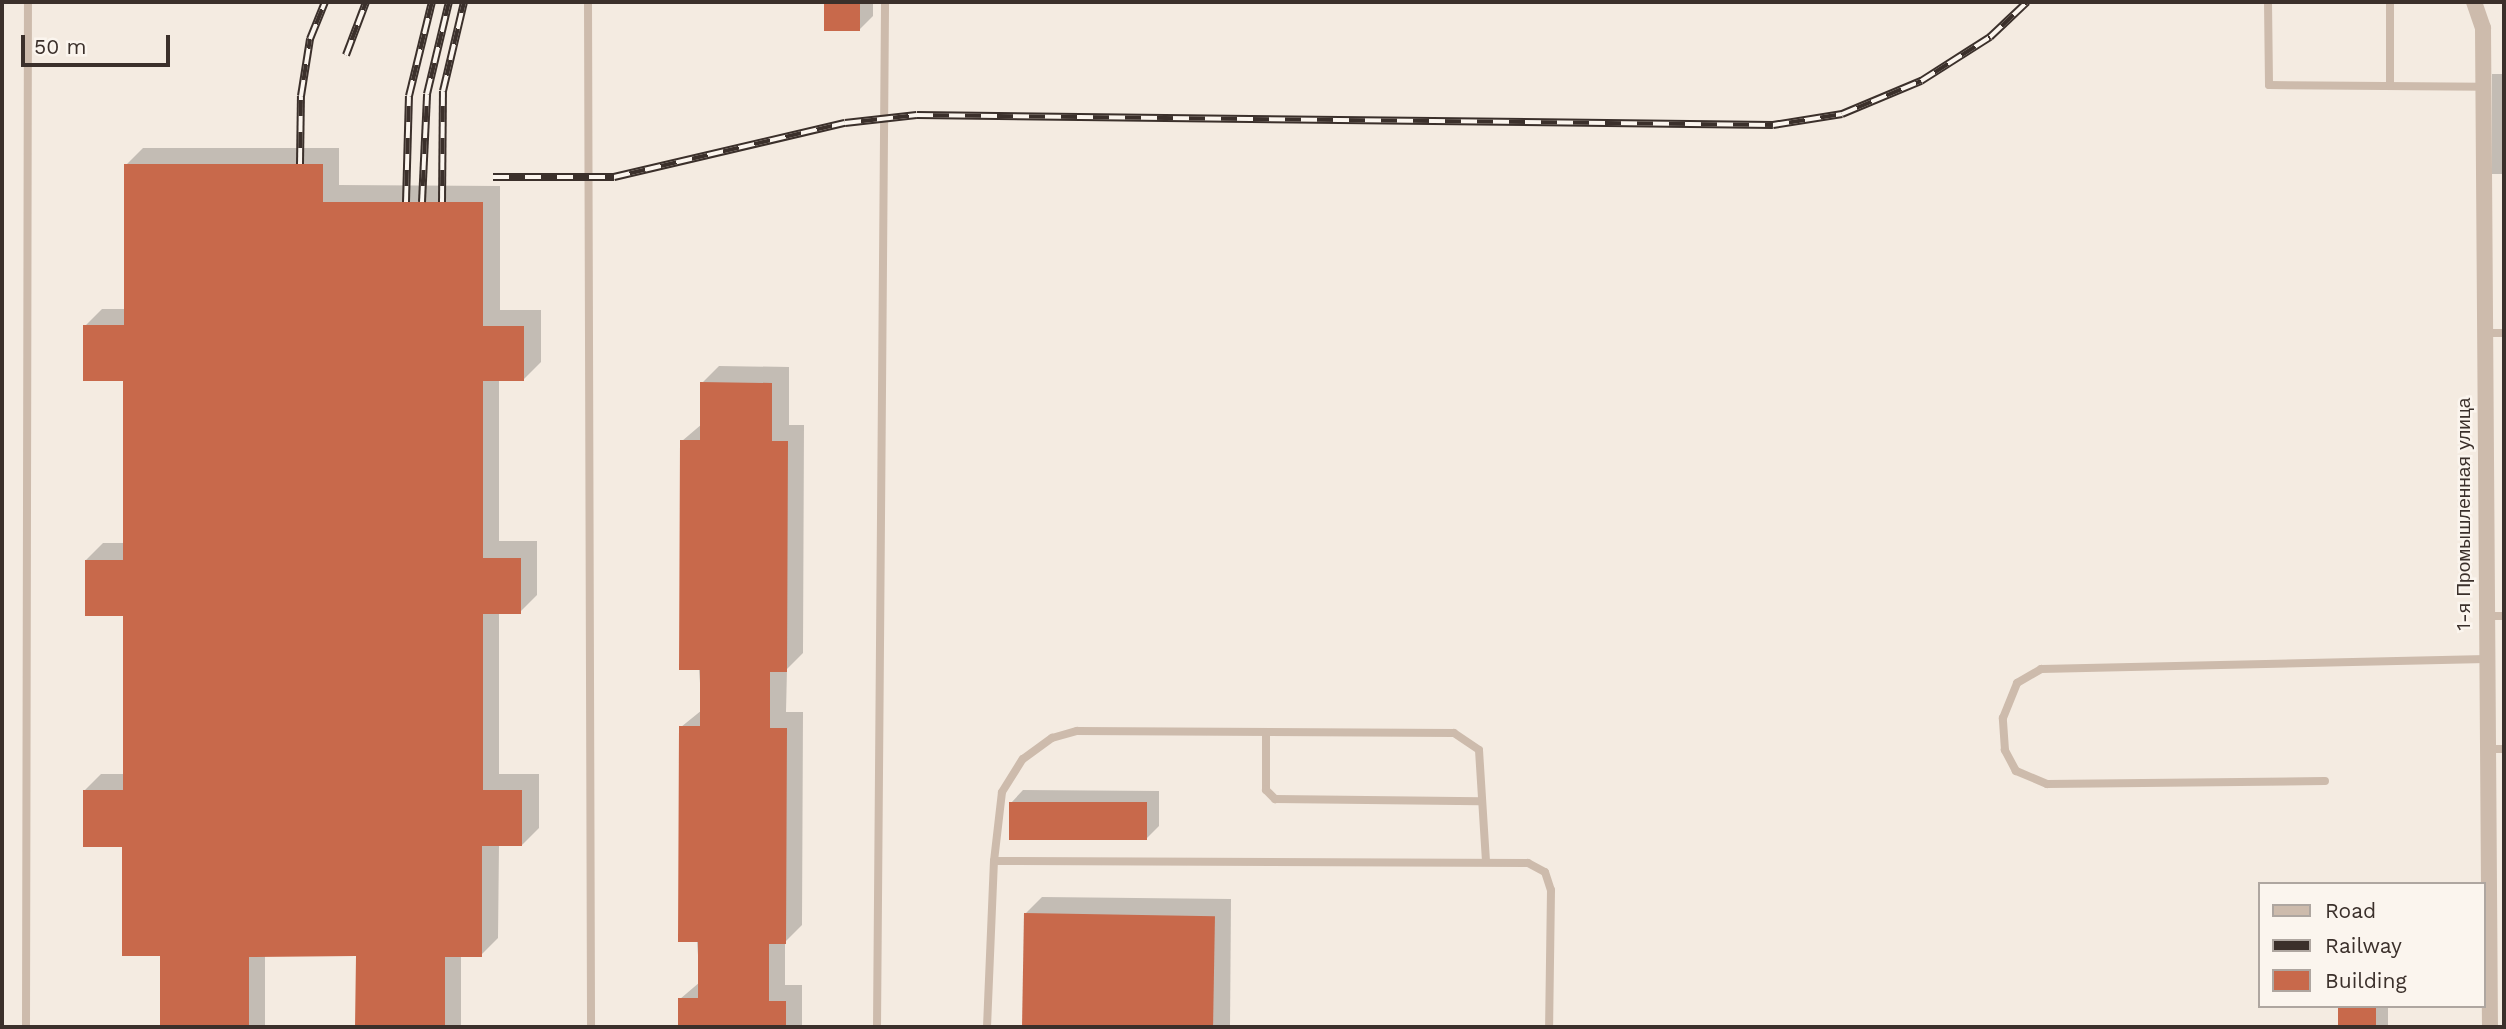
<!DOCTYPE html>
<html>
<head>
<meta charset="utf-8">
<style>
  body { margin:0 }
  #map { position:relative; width:2506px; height:1029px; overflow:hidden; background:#f4ebe1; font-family:"Work Sans",sans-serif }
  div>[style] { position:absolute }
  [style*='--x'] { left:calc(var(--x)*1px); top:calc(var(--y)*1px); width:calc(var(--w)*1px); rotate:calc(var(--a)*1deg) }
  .shadow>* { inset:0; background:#0003; transform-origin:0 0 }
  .building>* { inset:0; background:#c8694b; transform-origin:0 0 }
  .lane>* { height:8px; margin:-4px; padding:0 4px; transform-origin:4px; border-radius:4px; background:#cdbbac }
  .street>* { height:16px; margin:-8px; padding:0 8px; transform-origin:8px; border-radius:8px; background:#cdbbac }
  .rail>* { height:8px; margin-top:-4px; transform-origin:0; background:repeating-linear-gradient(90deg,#fbf5ee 0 16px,#3b302b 0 32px); box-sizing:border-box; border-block:2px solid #3b302b }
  span { translate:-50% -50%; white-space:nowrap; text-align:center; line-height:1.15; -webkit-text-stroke:5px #fbf5ee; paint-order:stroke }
  .street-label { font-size:19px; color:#3b302b }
  .frame { position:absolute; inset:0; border:4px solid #3b302b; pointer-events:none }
  .legend { position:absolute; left:2258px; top:882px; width:228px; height:126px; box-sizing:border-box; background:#fbf5ee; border:2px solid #aea6a0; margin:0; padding:9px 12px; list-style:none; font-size:21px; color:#3b302b }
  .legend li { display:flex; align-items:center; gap:14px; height:35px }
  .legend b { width:35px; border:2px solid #aea6a0 }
  .scale { position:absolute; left:21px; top:35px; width:149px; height:32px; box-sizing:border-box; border:4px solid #3b302b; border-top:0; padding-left:9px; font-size:21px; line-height:24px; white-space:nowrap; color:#3b302b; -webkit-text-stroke:5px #fbf5ee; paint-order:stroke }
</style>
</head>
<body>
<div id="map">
  <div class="shadow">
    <div style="clip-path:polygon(826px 2px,873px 2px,873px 16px,860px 29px,826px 29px)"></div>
    <div style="left:2504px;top:74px;width:100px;height:12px;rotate:90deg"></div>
    <div style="clip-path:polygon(143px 148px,339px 148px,339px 185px,500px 186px,500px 310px,541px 310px,541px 362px,524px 379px,499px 379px,499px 541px,537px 541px,537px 595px,520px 612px,499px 612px,499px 774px,539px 774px,539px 828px,522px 845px,499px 845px,498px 938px,481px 955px,461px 955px,461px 1027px,357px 1027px,357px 955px,265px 955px,265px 1027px,161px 1027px,162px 955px,124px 846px,84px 791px,101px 774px,124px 774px,125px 614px,86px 560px,103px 543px,125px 543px,125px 379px,85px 326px,102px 309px,125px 309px,126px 165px)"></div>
    <div style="clip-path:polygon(719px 366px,789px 367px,789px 425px,804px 425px,803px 653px,787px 669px,786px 712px,803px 712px,802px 925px,785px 942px,785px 985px,802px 985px,802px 1027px,680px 1027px,680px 999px,700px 982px,681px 727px,702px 710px,682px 441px,702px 424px,702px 383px)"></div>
    <div style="clip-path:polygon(1023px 790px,1159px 791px,1159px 826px,1146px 839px,1011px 803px)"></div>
    <div style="clip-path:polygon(1042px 897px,1231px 899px,1230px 1027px,1024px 1027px,1025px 914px)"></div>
    <div style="left:2339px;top:1006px;width:49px;height:21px"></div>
  </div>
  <div class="building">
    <div style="left:824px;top:2px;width:36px;height:29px"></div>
    <div style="clip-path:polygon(124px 164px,323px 164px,323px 202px,483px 202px,483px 326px,524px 326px,524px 381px,483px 381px,483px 558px,521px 558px,521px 614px,483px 614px,483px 790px,522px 790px,522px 846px,482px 846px,482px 957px,445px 957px,445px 1027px,355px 1027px,356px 956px,249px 957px,249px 1027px,160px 1027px,160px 956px,122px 956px,122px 847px,83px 847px,83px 790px,123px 790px,123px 616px,85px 616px,85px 560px,123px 560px,123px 381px,83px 381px,83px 325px,124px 325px)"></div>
    <div style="clip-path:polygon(700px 382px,772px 383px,772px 441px,788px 441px,787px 672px,770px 672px,770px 728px,787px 728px,786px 944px,769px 944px,769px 1001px,786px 1001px,786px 1027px,678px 1027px,678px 998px,698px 998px,698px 942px,678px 942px,679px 726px,700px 726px,700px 670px,679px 670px,680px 440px,700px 440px)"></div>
    <div style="left:1009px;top:802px;width:138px;height:38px"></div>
    <div style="left:1024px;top:913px;width:191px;height:114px;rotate:1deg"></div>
    <div style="left:2338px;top:1006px;width:38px;height:21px"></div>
  </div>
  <div class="lane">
    <div style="--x:588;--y:2;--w:1025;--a:89.83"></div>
    <div style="--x:2268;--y:2;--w:83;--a:89.3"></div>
    <div style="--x:2269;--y:85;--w:214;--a:0.5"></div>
    <div style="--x:2390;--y:2;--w:84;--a:90"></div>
    <div style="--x:2484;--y:333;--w:20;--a:0"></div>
    <div style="--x:2486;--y:616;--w:18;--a:0"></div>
    <div style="--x:1266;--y:732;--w:58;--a:90"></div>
    <div style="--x:1266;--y:790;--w:13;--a:45"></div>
    <div style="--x:1275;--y:799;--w:206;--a:0.6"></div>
    <div style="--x:2487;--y:749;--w:17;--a:0"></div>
    <div style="--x:2325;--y:781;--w:278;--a:179.4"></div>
    <div style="--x:2047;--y:784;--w:34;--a:-157"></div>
    <div style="--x:2016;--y:771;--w:24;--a:-118"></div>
    <div style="--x:2005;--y:750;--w:32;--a:-94"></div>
    <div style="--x:2003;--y:718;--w:38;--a:-68"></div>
    <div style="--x:2017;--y:683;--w:28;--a:-30"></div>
    <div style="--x:2041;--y:669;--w:445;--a:-1.3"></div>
    <div style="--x:994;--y:861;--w:69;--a:-83.4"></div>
    <div style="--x:1002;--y:792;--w:39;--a:-58"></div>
    <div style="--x:1023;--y:759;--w:36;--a:-36"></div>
    <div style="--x:1052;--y:738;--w:26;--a:-16"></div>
    <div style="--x:1077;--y:731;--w:377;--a:0.3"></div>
    <div style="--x:1454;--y:733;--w:30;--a:34"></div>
    <div style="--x:1479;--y:750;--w:112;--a:86.4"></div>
    <div style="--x:26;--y:1027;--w:1025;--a:-89.89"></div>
    <div style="--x:877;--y:1027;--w:1025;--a:-89.55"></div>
    <div style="--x:987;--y:1027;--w:166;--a:-87.6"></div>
    <div style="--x:994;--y:861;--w:534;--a:0.21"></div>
    <div style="--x:1528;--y:863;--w:19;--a:28"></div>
    <div style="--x:1545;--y:872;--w:19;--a:72"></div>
    <div style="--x:1551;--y:890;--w:137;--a:90.8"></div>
  </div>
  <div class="street">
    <div style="--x:2474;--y:2;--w:28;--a:71"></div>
    <div style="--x:2483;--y:28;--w:999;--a:89.6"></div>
  </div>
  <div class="rail">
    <div style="--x:346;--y:55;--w:57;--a:-69.3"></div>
    <div style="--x:300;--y:164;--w:68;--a:-89.2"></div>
    <div style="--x:301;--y:96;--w:58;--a:-81"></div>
    <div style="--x:310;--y:39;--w:40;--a:-68"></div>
    <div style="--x:493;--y:177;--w:121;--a:0"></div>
    <div style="--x:614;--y:177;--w:237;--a:-13.2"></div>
    <div style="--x:845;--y:123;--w:72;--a:-6.3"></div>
    <div style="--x:917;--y:115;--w:856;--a:0.67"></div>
    <div style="--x:1773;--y:125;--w:70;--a:-9.1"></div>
    <div style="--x:1842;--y:114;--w:86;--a:-22.7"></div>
    <div style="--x:1921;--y:81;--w:82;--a:-32.5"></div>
    <div style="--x:1990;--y:37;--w:51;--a:-43.4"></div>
    <div style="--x:406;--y:202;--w:106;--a:-88.4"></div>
    <div style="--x:409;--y:96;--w:97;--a:-76.3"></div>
    <div style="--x:422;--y:202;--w:108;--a:-87.3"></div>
    <div style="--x:427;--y:94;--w:95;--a:-76.6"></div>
    <div style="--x:442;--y:202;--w:111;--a:-89.5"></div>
    <div style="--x:443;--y:91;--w:91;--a:-76.7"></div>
  </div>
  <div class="street-label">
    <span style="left:2464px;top:514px;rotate:-90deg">1-я Промышленная улица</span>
  </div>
  <div class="frame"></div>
  <ul class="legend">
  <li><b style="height:9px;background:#cdbbac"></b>Road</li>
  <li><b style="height:9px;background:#3b302b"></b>Railway</li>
  <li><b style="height:19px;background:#c8694b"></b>Building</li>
  </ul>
  <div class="scale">50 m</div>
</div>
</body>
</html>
